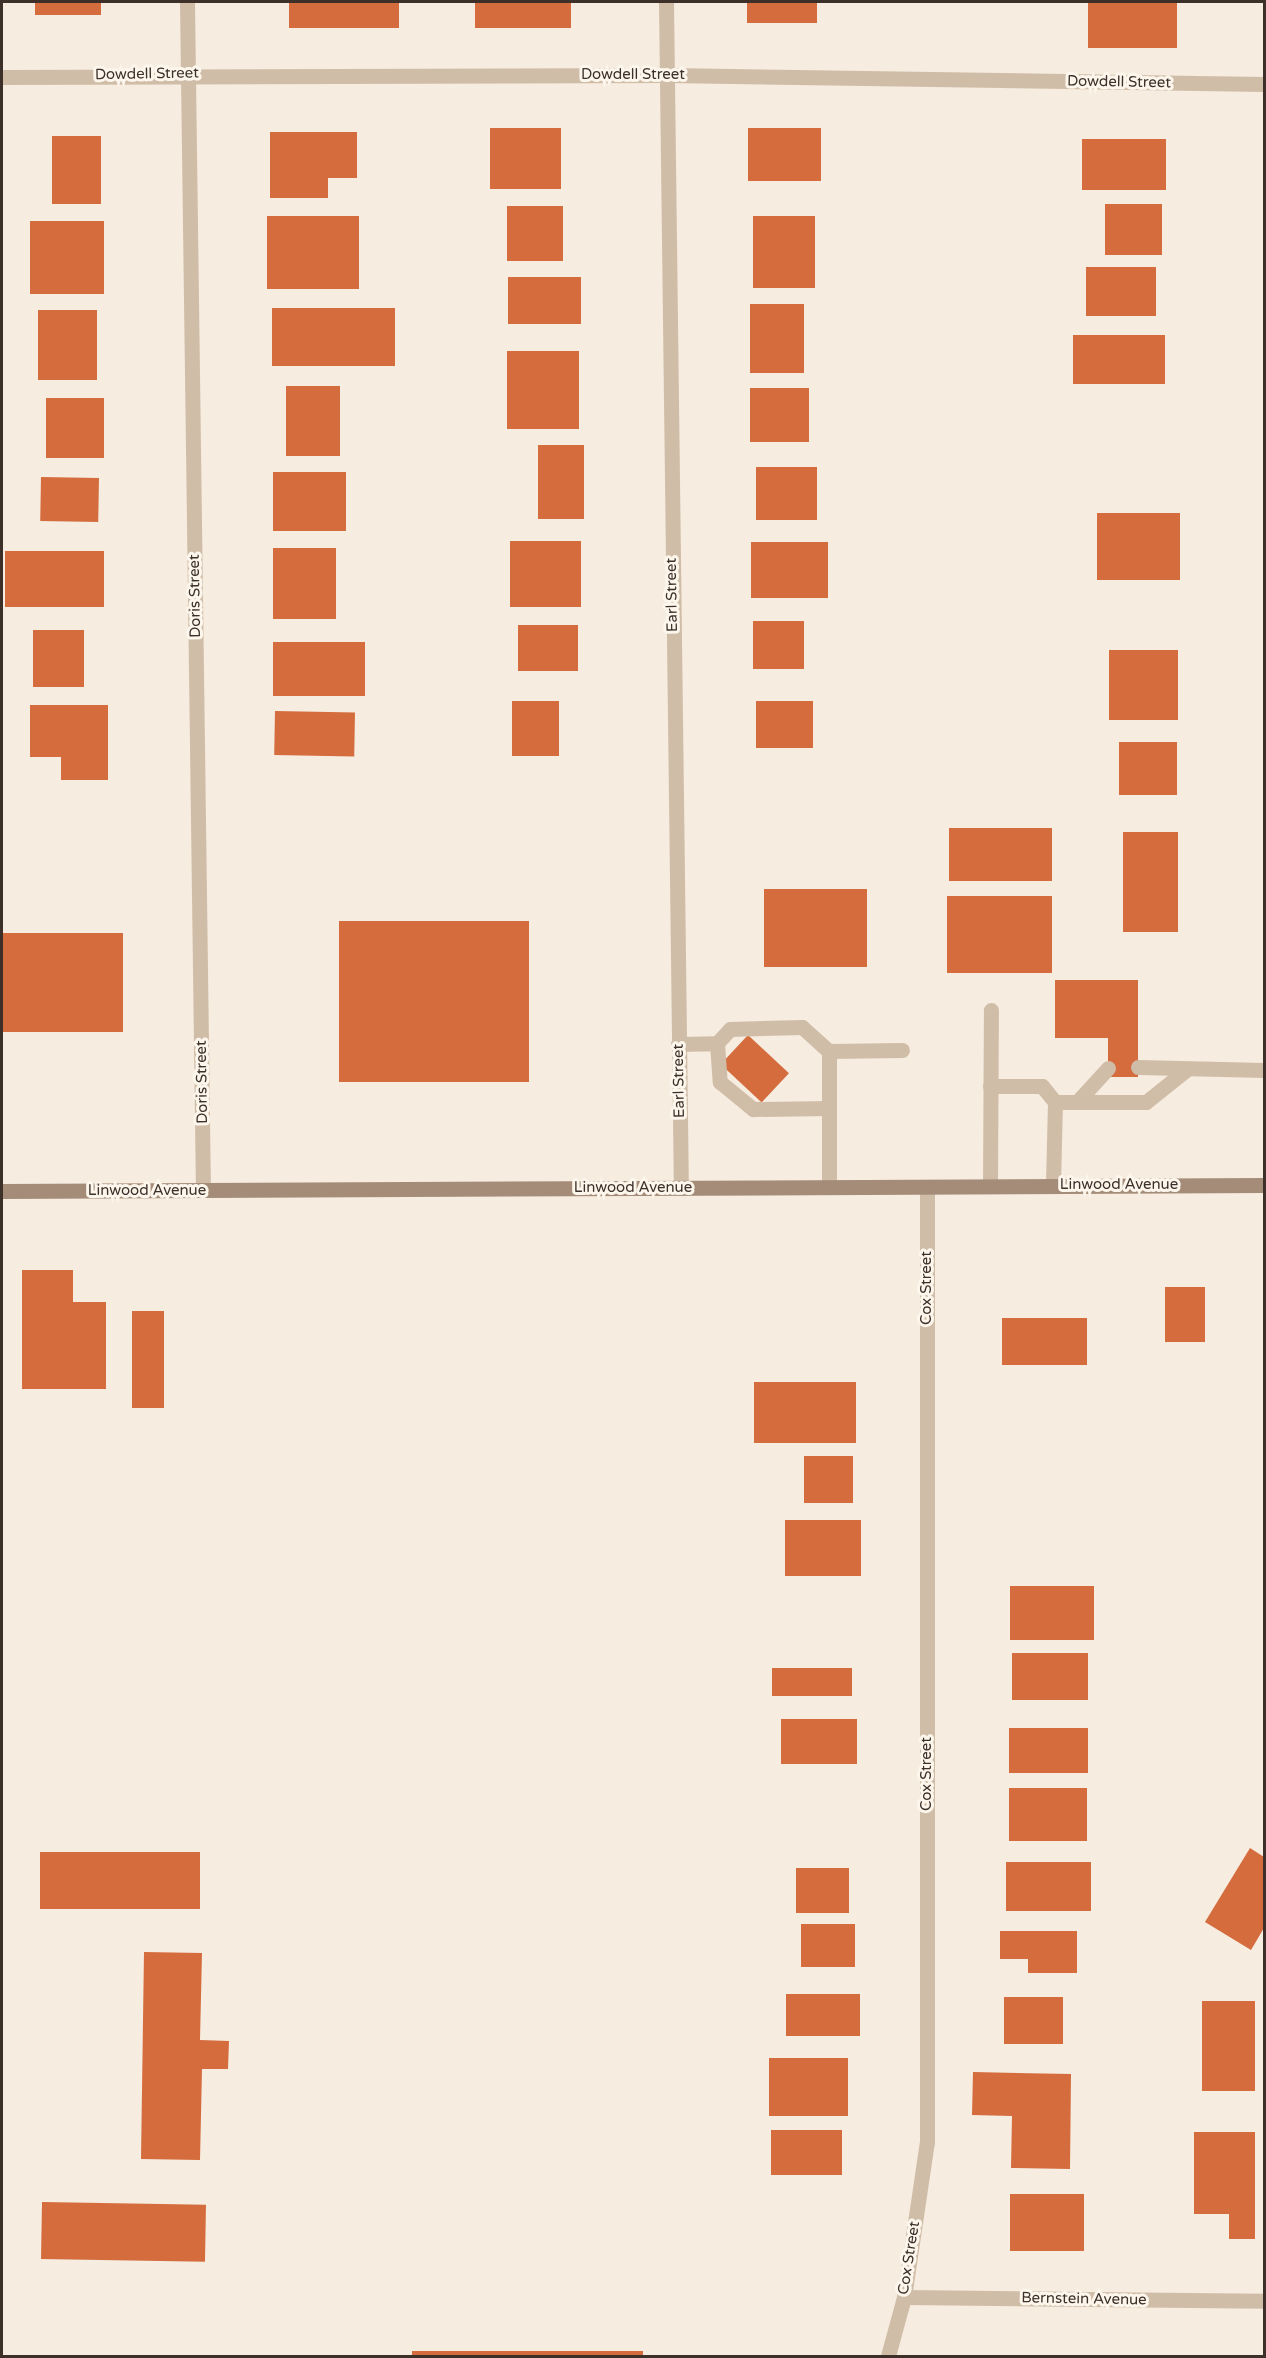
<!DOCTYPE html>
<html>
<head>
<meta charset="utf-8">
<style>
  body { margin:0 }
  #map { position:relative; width:1266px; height:2358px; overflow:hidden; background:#f6ecdf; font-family:"Varela Round",sans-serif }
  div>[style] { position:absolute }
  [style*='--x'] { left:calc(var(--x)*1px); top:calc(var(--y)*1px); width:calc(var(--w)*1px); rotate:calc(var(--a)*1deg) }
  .building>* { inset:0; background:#d46c3e; transform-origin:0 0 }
  .service>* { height:15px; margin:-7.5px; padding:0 7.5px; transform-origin:7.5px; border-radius:7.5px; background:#d0bda8 }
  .minor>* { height:15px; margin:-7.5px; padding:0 7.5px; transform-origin:7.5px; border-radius:7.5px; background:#d0bda8 }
  .secondary>* { height:15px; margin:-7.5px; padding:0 7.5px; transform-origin:7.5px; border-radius:7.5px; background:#a48c79 }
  span { translate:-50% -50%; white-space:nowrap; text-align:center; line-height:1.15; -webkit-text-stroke:6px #fcf6ec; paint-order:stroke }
  .street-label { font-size:15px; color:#3c3029 }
  .frame { position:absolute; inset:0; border:3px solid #3c3029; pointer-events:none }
</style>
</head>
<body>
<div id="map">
  <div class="building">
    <div style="left:35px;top:2px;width:66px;height:13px"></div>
    <div style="left:289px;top:2px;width:110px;height:26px"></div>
    <div style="left:475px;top:2px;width:96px;height:26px"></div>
    <div style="left:747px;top:2px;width:70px;height:21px"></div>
    <div style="left:1088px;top:2px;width:89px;height:46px"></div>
    <div style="left:490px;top:128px;width:71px;height:61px"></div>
    <div style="left:748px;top:128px;width:73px;height:53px"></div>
    <div style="clip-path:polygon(270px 132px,357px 132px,357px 178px,328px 178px,328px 198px,270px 198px)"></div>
    <div style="left:52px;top:136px;width:49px;height:68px"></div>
    <div style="left:1082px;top:139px;width:84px;height:51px"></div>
    <div style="left:1105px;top:204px;width:57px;height:51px"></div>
    <div style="left:507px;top:206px;width:56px;height:55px"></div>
    <div style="left:267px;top:216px;width:92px;height:73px"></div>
    <div style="left:753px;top:216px;width:62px;height:72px"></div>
    <div style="left:30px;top:221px;width:74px;height:73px"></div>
    <div style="left:1086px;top:267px;width:70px;height:49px"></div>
    <div style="left:508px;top:277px;width:73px;height:47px"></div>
    <div style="left:750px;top:304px;width:54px;height:69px"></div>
    <div style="left:272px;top:308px;width:123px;height:58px"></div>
    <div style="left:38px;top:310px;width:59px;height:70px"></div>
    <div style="left:1073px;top:335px;width:92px;height:49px"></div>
    <div style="left:507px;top:351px;width:72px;height:78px"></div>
    <div style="left:286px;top:386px;width:54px;height:70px"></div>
    <div style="left:750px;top:388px;width:59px;height:54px"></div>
    <div style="left:46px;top:398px;width:58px;height:60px"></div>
    <div style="left:538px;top:445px;width:46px;height:74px"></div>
    <div style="left:756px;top:467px;width:61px;height:53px"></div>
    <div style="left:273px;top:472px;width:73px;height:59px"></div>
    <div style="left:41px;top:477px;width:58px;height:44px;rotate:1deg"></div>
    <div style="left:1097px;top:513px;width:83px;height:67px"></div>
    <div style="left:510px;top:541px;width:71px;height:66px"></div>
    <div style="left:751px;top:542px;width:77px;height:56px"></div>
    <div style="left:273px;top:548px;width:63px;height:71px"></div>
    <div style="left:5px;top:551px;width:99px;height:56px"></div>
    <div style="left:753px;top:621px;width:51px;height:48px"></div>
    <div style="left:518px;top:625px;width:60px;height:46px"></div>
    <div style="left:33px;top:630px;width:51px;height:57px"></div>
    <div style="left:273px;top:642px;width:92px;height:54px"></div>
    <div style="left:1109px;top:650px;width:69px;height:70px"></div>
    <div style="left:512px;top:701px;width:47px;height:55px"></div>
    <div style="left:756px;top:701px;width:57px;height:47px"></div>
    <div style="clip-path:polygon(30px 705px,108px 705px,108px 780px,61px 780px,61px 757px,30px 757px)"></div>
    <div style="left:275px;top:711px;width:80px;height:44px;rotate:1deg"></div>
    <div style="left:1119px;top:742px;width:58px;height:53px"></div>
    <div style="left:949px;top:828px;width:103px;height:53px"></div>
    <div style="left:1123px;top:832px;width:55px;height:100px"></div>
    <div style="left:764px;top:889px;width:103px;height:78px"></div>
    <div style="left:947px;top:896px;width:105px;height:77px"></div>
    <div style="left:339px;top:921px;width:190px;height:161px"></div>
    <div style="left:2px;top:933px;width:121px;height:99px"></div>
    <div style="clip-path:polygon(1055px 980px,1138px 980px,1138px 1077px,1108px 1077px,1108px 1038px,1055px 1038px)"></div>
    <div style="left:748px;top:1035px;width:56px;height:40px;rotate:43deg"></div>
    <div style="clip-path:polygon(22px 1270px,73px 1270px,73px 1302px,106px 1302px,106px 1389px,22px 1389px)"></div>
    <div style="left:1165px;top:1287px;width:40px;height:55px"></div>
    <div style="left:132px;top:1311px;width:32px;height:97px"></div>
    <div style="left:1002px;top:1318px;width:85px;height:47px"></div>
    <div style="left:754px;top:1382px;width:102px;height:61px"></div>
    <div style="left:804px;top:1456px;width:49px;height:47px"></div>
    <div style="left:785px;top:1520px;width:76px;height:56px"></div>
    <div style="left:1010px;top:1586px;width:84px;height:54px"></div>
    <div style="left:1012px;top:1653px;width:76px;height:47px"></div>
    <div style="left:772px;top:1668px;width:80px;height:28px"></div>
    <div style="left:781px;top:1719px;width:76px;height:45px"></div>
    <div style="left:1009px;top:1728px;width:79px;height:45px"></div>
    <div style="left:1009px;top:1788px;width:78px;height:53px"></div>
    <div style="clip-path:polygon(1250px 1848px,1264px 1857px,1264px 1928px,1251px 1950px,1205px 1922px)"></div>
    <div style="left:40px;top:1852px;width:160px;height:57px"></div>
    <div style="left:1006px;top:1862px;width:85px;height:49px"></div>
    <div style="left:796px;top:1868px;width:53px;height:45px"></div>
    <div style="left:801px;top:1924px;width:54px;height:43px"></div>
    <div style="clip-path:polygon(1000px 1931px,1077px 1931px,1077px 1973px,1028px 1973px,1028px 1959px,1000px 1959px)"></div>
    <div style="clip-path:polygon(144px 1952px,202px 1953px,200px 2040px,229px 2041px,228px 2069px,202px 2069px,200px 2160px,141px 2159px)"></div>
    <div style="left:786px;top:1994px;width:74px;height:42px"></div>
    <div style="left:1004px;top:1997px;width:59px;height:47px"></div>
    <div style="left:1202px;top:2001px;width:53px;height:90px"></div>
    <div style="left:769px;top:2058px;width:79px;height:58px"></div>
    <div style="clip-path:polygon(973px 2072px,1071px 2074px,1070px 2169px,1011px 2168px,1012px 2116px,972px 2115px)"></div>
    <div style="left:771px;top:2130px;width:71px;height:45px"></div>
    <div style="clip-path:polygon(1194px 2132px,1255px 2132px,1255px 2239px,1229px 2239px,1229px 2214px,1194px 2214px)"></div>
    <div style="left:1010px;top:2194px;width:74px;height:57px"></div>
    <div style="left:42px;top:2202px;width:164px;height:57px;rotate:1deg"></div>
    <div style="left:412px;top:2351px;width:231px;height:5px"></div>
  </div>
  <div class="service">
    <div style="--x:717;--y:1043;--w:39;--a:86"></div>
    <div style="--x:720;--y:1082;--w:43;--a:39.3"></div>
    <div style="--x:753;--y:1109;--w:76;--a:-0.8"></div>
    <div style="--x:678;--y:1044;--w:39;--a:-1"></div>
    <div style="--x:717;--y:1043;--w:19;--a:-47"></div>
    <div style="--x:730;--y:1029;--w:72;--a:-1.6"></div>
    <div style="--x:802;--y:1027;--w:36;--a:42"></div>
    <div style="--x:829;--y:1051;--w:136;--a:90"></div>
    <div style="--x:829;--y:1051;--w:73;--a:-0.8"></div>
    <div style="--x:1138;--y:1067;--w:126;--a:1.4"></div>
    <div style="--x:990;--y:1086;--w:52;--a:0"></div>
    <div style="--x:1042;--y:1086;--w:21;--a:51"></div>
    <div style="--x:1055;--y:1102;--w:83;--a:91.4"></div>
    <div style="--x:1055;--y:1102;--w:91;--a:0"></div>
    <div style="--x:1146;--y:1102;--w:53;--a:-38.8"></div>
    <div style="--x:1077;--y:1102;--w:46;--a:-47.6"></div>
    <div style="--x:990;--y:1186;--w:176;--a:-89.7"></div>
  </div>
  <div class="minor">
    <div style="--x:187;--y:2;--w:1188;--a:89.23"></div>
    <div style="--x:666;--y:2;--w:1186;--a:89.28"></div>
    <div style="--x:2;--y:77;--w:665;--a:-0.17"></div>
    <div style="--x:667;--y:75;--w:597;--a:0.86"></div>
    <div style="--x:904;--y:2297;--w:360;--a:0.6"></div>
    <div style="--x:888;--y:2356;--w:61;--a:-74.8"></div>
    <div style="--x:904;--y:2297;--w:157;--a:-81.6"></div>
    <div style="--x:927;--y:2142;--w:955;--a:-90"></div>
  </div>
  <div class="secondary">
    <div style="--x:2;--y:1191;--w:1262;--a:-0.27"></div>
  </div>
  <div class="street-label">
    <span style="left:147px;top:74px;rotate:-1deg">Dowdell Street</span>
    <span style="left:633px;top:75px">Dowdell Street</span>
    <span style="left:1119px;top:82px;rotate:1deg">Dowdell Street</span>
    <span style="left:672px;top:595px;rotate:-91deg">Earl Street</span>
    <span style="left:195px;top:596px;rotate:-91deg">Doris Street</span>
    <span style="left:679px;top:1081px;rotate:-91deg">Earl Street</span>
    <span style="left:202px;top:1082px;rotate:-91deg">Doris Street</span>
    <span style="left:1119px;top:1185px">Linwood Avenue</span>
    <span style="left:633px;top:1188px">Linwood Avenue</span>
    <span style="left:147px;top:1191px">Linwood Avenue</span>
    <span style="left:927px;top:1288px;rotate:-90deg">Cox Street</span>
    <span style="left:927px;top:1774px;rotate:-90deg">Cox Street</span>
    <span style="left:909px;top:2258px;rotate:-81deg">Cox Street</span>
    <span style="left:1084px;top:2299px;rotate:1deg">Bernstein Avenue</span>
  </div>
  <div class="frame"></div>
</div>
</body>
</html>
